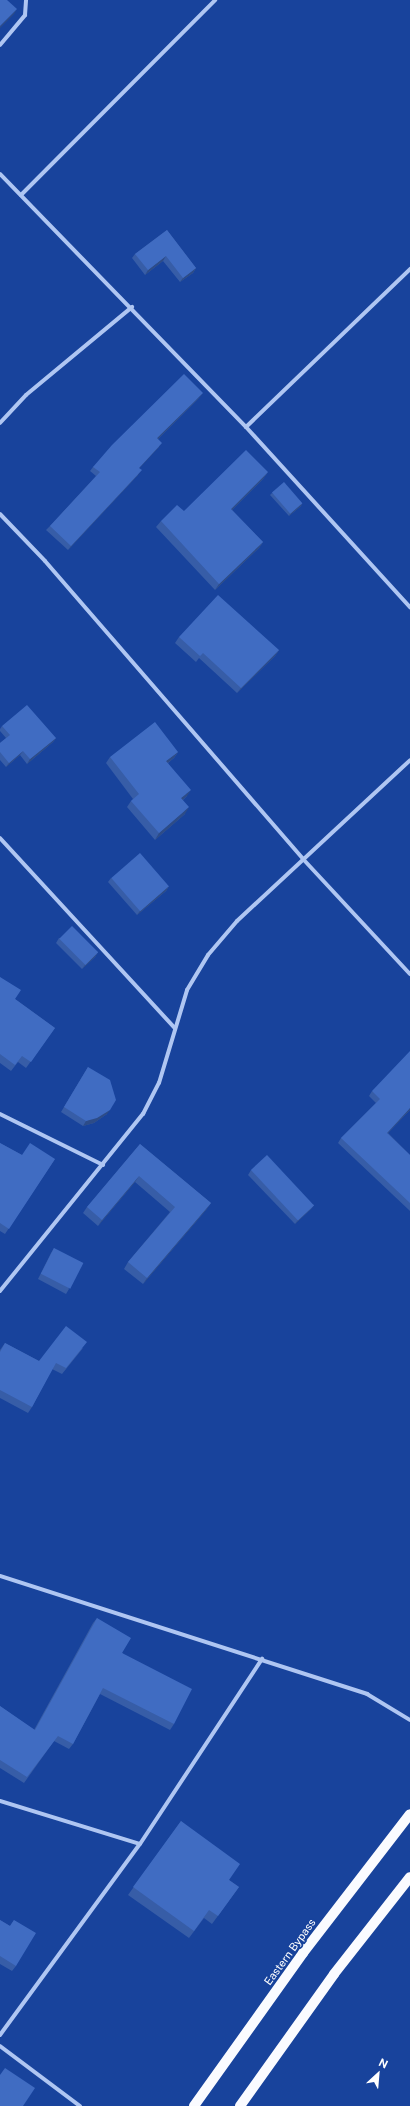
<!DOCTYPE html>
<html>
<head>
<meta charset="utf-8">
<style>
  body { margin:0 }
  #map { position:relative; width:410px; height:2106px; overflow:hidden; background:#18439c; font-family:"Public Sans",sans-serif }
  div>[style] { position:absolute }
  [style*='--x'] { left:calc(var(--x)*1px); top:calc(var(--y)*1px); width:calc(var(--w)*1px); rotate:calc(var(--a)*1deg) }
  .street>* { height:4px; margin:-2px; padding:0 2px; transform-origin:2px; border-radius:2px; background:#afc6f2 }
  .primary>* { height:10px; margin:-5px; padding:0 5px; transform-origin:5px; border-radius:5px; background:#fafbff }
  .wall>* { inset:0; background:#375da7 }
  .shaded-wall>* { inset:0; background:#2d4c88 }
  .building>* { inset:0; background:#406cc2; transform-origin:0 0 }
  span { translate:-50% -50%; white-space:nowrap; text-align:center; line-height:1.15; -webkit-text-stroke:3.5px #18439c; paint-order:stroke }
  .street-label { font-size:11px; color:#fff }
  .north { position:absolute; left:358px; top:2054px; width:40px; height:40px; -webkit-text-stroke:3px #18439c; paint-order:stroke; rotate:26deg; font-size:11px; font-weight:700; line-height:16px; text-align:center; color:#fff }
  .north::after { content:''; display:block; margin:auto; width:14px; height:18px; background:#fff; clip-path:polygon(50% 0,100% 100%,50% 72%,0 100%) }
</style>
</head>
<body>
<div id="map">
  <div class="street">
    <div style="--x:0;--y:45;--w:39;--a:-50"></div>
    <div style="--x:25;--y:15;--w:15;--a:-86"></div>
    <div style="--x:0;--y:174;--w:353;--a:45.8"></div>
    <div style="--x:246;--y:427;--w:244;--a:47.7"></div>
    <div style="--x:21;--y:195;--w:275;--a:-45.1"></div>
    <div style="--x:0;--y:423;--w:38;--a:-47"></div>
    <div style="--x:26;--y:395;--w:138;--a:-39.7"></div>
    <div style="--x:246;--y:427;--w:228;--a:-43.9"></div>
    <div style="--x:0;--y:514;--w:65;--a:46.2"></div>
    <div style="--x:45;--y:561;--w:394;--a:49.1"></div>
    <div style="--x:303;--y:859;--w:157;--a:47.1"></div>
    <div style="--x:0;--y:838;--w:258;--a:47.4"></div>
    <div style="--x:0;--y:1114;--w:115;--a:26.3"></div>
    <div style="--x:0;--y:1291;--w:228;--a:-51.1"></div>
    <div style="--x:143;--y:1114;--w:35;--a:-63"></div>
    <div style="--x:159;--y:1083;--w:97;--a:-73.2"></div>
    <div style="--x:187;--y:990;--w:41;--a:-59"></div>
    <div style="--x:208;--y:955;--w:45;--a:-49.5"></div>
    <div style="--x:237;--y:921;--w:236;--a:-42.9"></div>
    <div style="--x:0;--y:1576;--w:386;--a:17.8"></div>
    <div style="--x:367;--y:1694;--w:50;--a:31.2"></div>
    <div style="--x:0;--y:1801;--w:146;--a:17.1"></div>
    <div style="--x:0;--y:2035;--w:237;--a:-53.8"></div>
    <div style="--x:140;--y:1844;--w:222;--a:-56.6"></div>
    <div style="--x:0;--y:2046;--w:100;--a:36.9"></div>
  </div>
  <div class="primary">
    <div style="--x:194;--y:2106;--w:188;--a:-54.5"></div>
    <div style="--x:303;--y:1953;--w:175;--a:-52.4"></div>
    <div style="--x:240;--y:2106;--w:162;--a:-54.5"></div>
    <div style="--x:334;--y:1974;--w:123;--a:-51.9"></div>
  </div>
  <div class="wall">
    <div style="clip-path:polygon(167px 230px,196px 268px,193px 273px,180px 282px,163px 261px,145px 275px,132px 258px,135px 254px)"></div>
    <div style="clip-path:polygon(200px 397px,158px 439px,159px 447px,139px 468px,138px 475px,68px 550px,46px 530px,50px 526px,96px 476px,90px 471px,93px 467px)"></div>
    <div style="clip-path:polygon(268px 472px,263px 479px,232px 510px,263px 542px,259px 548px,215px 590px,156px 527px,161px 521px,184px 511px)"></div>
    <div style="clip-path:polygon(272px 493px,302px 503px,301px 506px,289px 516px,270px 495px)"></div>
    <div style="clip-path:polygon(179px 637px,279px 650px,275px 656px,237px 693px,199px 658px,196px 662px,175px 643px)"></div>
    <div style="clip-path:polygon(2px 726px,56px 738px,53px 742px,27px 764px,20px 755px,6px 767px,0 760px,0 743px,6px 738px,0 731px,0 729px)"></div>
    <div style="clip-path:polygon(178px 752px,174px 758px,168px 763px,187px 796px,183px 800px,185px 814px,155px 840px,127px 807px,131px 801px,133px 799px,106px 763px,110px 757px)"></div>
    <div style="clip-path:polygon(111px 878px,169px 886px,166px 891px,137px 915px,108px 882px)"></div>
    <div style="clip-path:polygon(59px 938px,98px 952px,95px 957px,82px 969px,56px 943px)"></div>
    <div style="clip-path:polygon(0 977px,15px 999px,55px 1028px,26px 1068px,18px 1062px,11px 1071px,0 1063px)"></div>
    <div style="clip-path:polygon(88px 1067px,107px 1114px,94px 1123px,83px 1126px,61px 1112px)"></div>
    <div style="clip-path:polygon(372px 1091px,410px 1110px,388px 1133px,410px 1155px,410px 1211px,338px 1143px,341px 1138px,376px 1103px,369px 1096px)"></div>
    <div style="clip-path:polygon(0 1143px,22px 1155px,55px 1159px,5px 1234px,0 1231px)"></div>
    <div style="clip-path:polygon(140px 1144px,211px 1203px,206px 1210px,143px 1284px,124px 1269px,128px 1262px,170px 1212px,135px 1182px,98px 1226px,83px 1213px,87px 1207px)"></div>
    <div style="clip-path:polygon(251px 1170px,314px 1205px,311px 1209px,295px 1224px,248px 1175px)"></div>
    <div style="clip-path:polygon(54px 1248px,69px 1289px,66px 1294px,38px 1279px,51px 1253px)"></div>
    <div style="clip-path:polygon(5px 1343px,39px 1361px,83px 1348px,62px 1374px,52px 1369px,32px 1407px,28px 1413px,0 1398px,0 1350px)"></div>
    <div style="clip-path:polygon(97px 1618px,174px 1724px,170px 1730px,100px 1694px,73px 1744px,69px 1749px,54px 1741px,24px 1783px,0 1768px,0 1706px,34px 1730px,93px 1623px)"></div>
    <div style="clip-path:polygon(181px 1821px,229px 1880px,239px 1887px,212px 1924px,204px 1918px,189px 1938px,128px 1895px)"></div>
    <div style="clip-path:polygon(0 1920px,10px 1926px,14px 1920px,16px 1966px,12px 1971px,0 1964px)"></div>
  </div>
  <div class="shaded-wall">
    <div style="clip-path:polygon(17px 9px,14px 14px,0 28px,0 26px)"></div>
    <div style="clip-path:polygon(166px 256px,163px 261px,145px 275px,148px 270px)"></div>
    <div style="clip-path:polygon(196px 268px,193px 273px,180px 282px,183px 278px)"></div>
    <div style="clip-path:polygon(203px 393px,200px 397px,154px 443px,157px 438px)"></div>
    <div style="clip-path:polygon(162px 443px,159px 447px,136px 472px,139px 468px)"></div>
    <div style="clip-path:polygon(142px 470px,138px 475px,68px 550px,71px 546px)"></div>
    <div style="clip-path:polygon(268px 472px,263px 479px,227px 515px,231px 509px)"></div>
    <div style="clip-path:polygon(302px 503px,301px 506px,289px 516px,290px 514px)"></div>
    <div style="clip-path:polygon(263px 542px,259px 548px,215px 590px,219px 584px)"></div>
    <div style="clip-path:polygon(279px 650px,275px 656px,237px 693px,241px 688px)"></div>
    <div style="clip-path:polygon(56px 738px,53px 742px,27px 764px,30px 759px)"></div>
    <div style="clip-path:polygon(23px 751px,20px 755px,6px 767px,9px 763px)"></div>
    <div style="clip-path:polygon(178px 752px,174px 758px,162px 767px,166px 761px)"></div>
    <div style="clip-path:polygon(191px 790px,187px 796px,177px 805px,181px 798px)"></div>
    <div style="clip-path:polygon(189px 807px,185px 814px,155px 840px,159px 833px)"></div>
    <div style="clip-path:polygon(169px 886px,166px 891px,137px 915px,140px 911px)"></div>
    <div style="clip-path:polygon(98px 952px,95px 957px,82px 969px,85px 965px)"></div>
    <div style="clip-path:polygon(410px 1108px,410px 1110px,384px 1137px,387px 1133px)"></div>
    <div style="clip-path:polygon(110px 1110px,107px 1114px,94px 1123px,83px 1126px,86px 1121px)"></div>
    <div style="clip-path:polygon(139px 1176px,135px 1182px,98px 1226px,102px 1220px)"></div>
    <div style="clip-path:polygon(211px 1203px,206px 1210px,143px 1284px,147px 1278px)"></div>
    <div style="clip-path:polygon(314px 1205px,311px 1209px,295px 1224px,298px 1220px)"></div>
  </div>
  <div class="building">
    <div style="clip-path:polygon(0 0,7px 0,17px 9px,0 26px)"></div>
    <div style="clip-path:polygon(167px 230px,196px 268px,183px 278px,166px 256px,148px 270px,135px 254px)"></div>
    <div style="clip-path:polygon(184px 374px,203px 393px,157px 438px,162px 443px,139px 468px,142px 470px,71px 546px,50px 526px,100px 472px,93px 467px,112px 445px)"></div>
    <div style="clip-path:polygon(246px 450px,268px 472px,231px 509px,263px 542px,219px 584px,161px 521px,177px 505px,184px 511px)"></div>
    <div style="left:284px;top:482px;width:28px;height:16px;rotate:49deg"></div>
    <div style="clip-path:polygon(218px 595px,279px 650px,241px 688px,203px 653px,200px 656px,179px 637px)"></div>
    <div style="clip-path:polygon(27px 705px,56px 738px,30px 759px,23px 751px,9px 763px,0 752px,0 743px,10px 735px,2px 726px)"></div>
    <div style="clip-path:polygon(155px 722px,178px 752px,166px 761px,191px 790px,181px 798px,189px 807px,159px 833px,131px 801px,139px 794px,110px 757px)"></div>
    <div style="left:140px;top:853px;width:44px;height:38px;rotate:49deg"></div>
    <div style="left:72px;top:926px;width:37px;height:18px;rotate:45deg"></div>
    <div style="clip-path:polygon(0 977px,21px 990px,15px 999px,55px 1028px,31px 1062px,22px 1056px,15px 1065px,0 1054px)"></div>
    <div style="clip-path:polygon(410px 1051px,410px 1108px,387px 1133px,410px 1155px,410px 1203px,341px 1138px,380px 1099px,372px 1091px)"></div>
    <div style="clip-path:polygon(88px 1067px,110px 1080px,116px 1100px,110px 1110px,97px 1118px,86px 1121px,64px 1107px)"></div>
    <div style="clip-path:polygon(0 1143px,22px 1155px,30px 1143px,55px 1159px,9px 1229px,0 1223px)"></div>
    <div style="clip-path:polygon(140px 1144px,211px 1203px,147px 1278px,128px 1262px,175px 1207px,139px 1176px,102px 1220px,87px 1207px)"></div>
    <div style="left:267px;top:1155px;width:69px;height:22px;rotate:47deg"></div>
    <div style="left:54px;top:1248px;width:33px;height:29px;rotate:27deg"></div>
    <div style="clip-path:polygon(66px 1326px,87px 1342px,66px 1368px,56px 1363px,32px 1407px,0 1390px,0 1352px,5px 1343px,39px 1361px)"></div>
    <div style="clip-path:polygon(97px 1618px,131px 1638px,122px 1653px,192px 1689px,174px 1724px,103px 1688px,73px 1744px,58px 1736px,27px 1777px,0 1760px,0 1706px,35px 1730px)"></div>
    <div style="clip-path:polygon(181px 1821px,240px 1864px,229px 1880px,239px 1887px,218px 1916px,209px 1910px,194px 1931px,133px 1887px)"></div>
    <div style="clip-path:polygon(0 1920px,10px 1926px,14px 1920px,36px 1933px,16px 1966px,0 1956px)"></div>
    <div style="clip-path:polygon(5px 2068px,35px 2088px,23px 2106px,0 2106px,0 2075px)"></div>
  </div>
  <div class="street-label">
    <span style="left:290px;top:1952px;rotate:-54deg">Eastern Bypass</span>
  </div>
  <div class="north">N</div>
</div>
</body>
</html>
